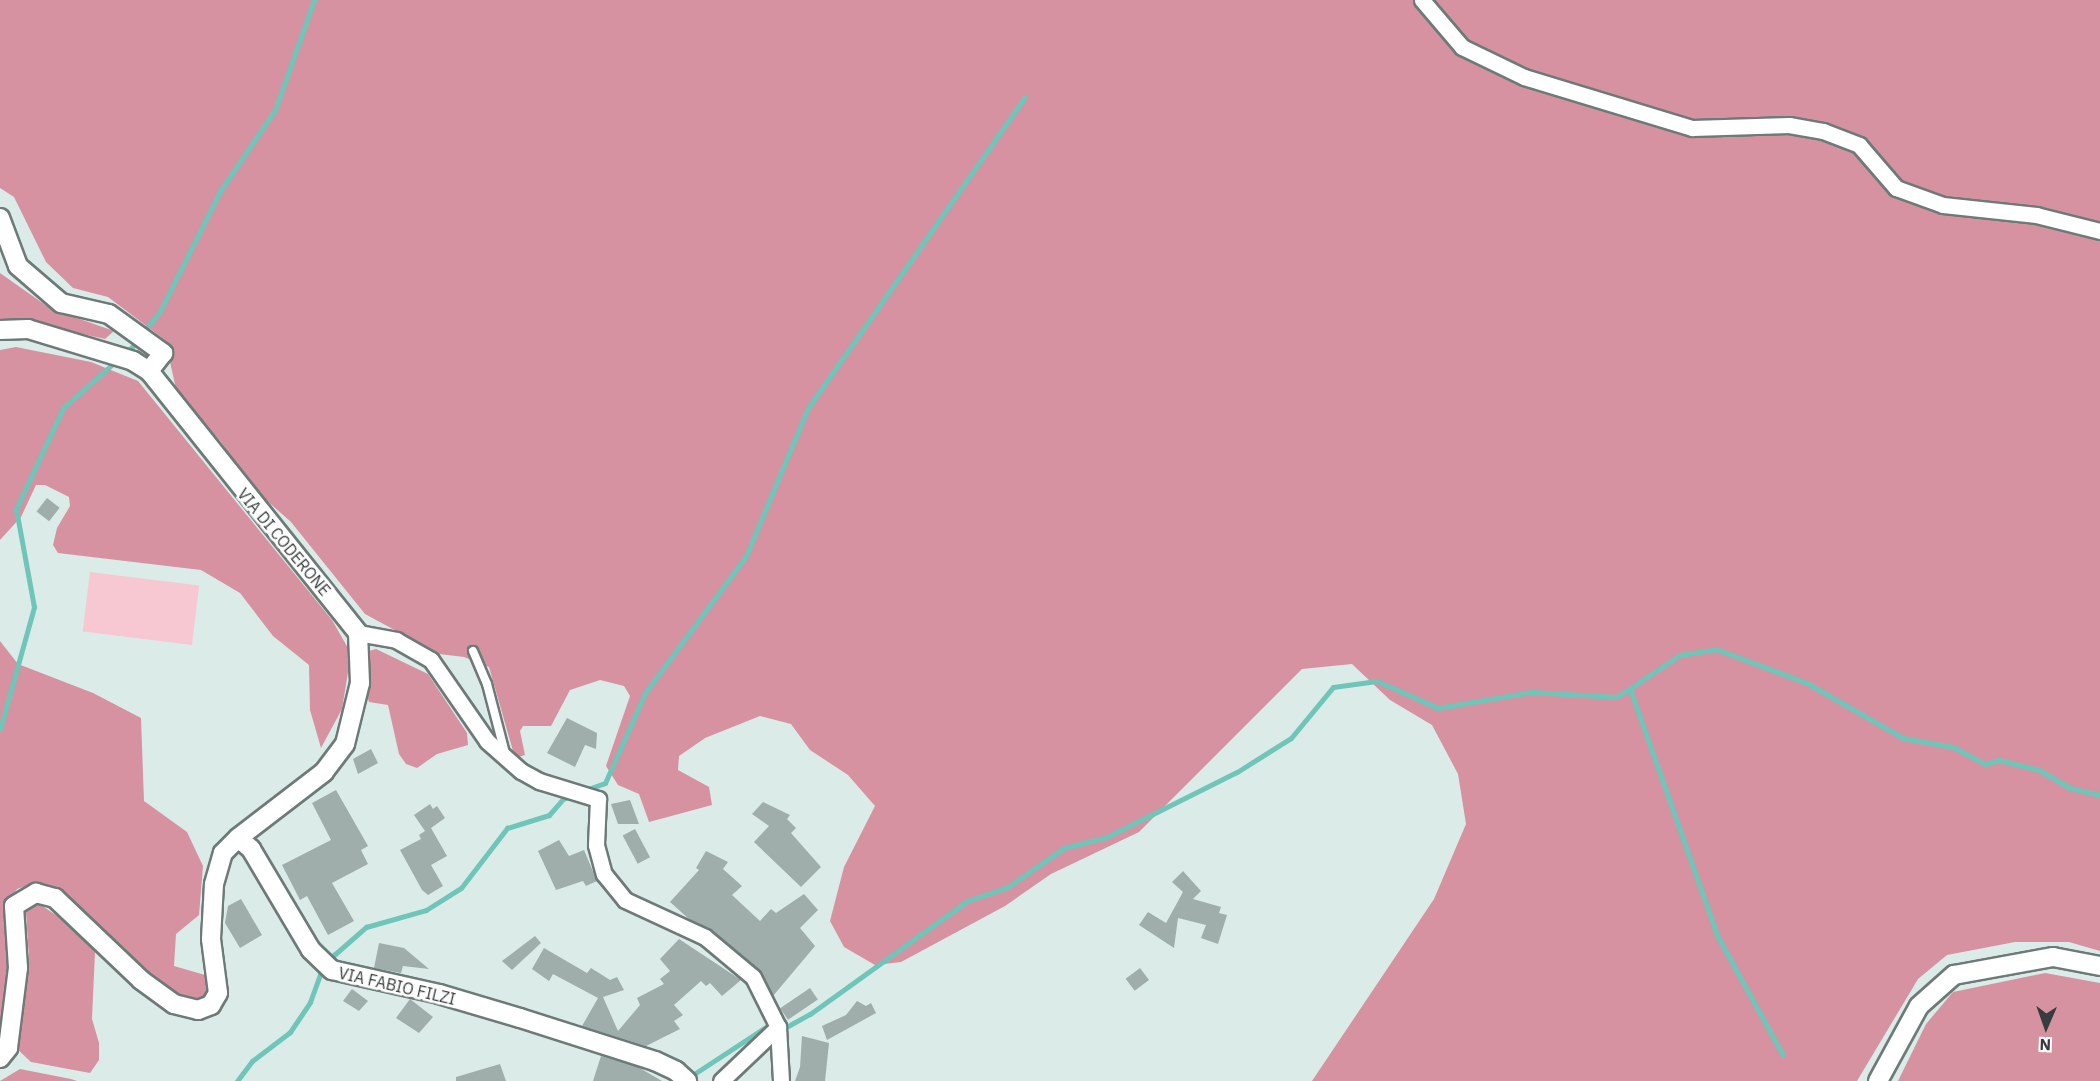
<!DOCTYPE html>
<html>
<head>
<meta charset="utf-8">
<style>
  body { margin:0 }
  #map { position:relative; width:2100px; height:1081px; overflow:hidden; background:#dbebe8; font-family:"IBM Plex Sans",sans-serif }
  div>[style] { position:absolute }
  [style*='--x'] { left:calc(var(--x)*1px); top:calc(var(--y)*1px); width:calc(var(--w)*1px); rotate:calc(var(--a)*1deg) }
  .green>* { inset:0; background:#f7c8d1; transform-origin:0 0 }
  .forest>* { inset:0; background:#d692a0 }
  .stream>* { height:5px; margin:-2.5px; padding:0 2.5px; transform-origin:2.5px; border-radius:2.5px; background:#70c5b9 }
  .building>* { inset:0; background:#9faeab; transform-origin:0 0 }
  .roads { filter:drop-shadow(2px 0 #6d7b78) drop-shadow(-2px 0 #6d7b78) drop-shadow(0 2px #6d7b78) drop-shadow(0 -2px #6d7b78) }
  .service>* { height:8px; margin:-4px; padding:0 4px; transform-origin:4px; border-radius:4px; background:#fff }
  .minor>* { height:15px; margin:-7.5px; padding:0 7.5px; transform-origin:7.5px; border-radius:7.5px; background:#fff }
  .tertiary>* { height:18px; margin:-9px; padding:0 9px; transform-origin:9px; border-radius:9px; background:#fff }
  span { translate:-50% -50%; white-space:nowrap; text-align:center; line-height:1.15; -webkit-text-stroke:5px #fff; paint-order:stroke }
  .street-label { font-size:16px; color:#373d3c }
  .north { position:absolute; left:2016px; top:997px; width:60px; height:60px; -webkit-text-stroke:4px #fff; paint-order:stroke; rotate:182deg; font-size:16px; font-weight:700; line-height:24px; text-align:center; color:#373d3c }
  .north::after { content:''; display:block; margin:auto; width:21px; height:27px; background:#373d3c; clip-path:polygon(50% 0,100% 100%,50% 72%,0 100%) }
</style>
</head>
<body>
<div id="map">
  <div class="green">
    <div style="left:90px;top:572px;width:110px;height:60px;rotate:7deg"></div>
  </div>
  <div class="forest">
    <div style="clip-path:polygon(0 0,2100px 0,2100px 951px,2069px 942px,2015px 942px,1947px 955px,1918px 979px,1857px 1081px,1312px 1081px,1434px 899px,1466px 824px,1458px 774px,1432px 725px,1390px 700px,1352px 664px,1302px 669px,1139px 832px,1051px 874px,1005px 906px,901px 962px,875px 965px,844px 947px,830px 921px,844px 867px,875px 806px,848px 775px,810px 750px,791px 724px,760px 716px,705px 738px,679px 756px,678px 770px,709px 787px,712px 805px,649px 822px,639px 794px,618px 785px,606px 766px,630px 696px,624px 686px,600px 680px,570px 690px,551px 726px,523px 726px,520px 731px,525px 755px,515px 758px,489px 667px,464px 657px,439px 654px,365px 614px,291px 522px,256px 491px,221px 442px,177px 393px,165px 340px,108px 297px,73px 288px,46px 262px,14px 197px,0 188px)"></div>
    <div style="clip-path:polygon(0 273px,51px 309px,114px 331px,105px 339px,17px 319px,0 323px)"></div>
    <div style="clip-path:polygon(16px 347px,91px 362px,138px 381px,332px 620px,348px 648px,349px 666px,342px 709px,321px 748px,310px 710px,309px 665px,273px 636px,240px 593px,201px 570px,58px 553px,53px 545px,57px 528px,70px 506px,69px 497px,45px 485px,36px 485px,21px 517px,0 540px,0 350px)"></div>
    <div style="clip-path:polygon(0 641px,18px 664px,93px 693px,141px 718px,144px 801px,187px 832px,203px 866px,199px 915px,176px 934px,174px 966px,205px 975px,210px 998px,201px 1002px,191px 1001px,164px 985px,52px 887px,29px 885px,17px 889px,11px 898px,11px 957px,0 1038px)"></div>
    <div style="clip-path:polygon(376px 649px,428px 674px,467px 733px,468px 745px,437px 754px,417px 768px,406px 764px,399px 754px,388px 705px,369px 702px,365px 689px,366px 663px,369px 651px)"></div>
    <div style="clip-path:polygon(38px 903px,69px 924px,95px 952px,92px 1019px,99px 1043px,99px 1060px,90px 1073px,31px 1062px,15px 1047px,29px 959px,26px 913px,31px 904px)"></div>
    <div style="clip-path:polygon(2045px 973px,2100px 983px,2100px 1081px,1898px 1081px,1926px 1024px,1953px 992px)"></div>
    <div style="clip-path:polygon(20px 1069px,71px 1079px,77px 1081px,0 1081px)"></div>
  </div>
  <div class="stream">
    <div style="--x:145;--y:330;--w:22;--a:-51"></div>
    <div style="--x:159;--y:313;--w:136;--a:-63.4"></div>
    <div style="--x:220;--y:191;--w:98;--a:-55.8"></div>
    <div style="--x:275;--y:110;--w:117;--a:-70.5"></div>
    <div style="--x:124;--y:354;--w:13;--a:-42"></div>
    <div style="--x:1630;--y:689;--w:263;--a:70.5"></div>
    <div style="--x:1718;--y:937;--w:135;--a:61.2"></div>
    <div style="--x:0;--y:729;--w:127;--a:-74.4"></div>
    <div style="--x:34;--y:607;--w:100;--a:-100.4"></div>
    <div style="--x:16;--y:509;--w:111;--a:-65"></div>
    <div style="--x:63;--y:408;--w:72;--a:-41.6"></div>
    <div style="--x:585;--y:790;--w:21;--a:-19"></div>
    <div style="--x:605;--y:783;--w:98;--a:-66"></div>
    <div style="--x:645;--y:693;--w:170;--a:-53.6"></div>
    <div style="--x:746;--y:556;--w:160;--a:-67.3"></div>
    <div style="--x:808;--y:408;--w:379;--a:-55.1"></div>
    <div style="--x:788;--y:1026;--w:25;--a:-29"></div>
    <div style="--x:810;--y:1014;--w:193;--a:-35.7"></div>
    <div style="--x:967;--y:901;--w:43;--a:-18.9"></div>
    <div style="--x:1008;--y:887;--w:68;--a:-34.9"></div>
    <div style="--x:1064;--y:848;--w:44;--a:-14.3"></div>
    <div style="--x:1107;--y:837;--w:145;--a:-26.6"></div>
    <div style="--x:1237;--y:772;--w:64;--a:-32.2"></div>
    <div style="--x:1291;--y:738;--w:66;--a:-50.5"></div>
    <div style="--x:1333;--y:687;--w:44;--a:-7.8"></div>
    <div style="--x:1377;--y:681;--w:67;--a:23.9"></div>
    <div style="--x:1438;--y:708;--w:95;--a:-9.7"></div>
    <div style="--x:1532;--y:692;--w:85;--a:3.4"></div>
    <div style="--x:1617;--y:697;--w:76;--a:-33.7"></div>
    <div style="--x:1680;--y:655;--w:36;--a:-9"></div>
    <div style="--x:1716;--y:649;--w:97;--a:20.5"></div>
    <div style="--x:1807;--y:683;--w:111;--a:29.8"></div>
    <div style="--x:1903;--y:738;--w:51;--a:10.2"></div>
    <div style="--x:1953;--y:747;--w:36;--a:28"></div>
    <div style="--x:1985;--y:764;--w:15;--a:-16"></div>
    <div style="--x:1999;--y:760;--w:41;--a:14"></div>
    <div style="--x:2039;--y:770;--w:36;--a:30"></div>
    <div style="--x:2070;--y:788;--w:31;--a:13"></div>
    <div style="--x:694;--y:1074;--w:90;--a:-33.2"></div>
    <div style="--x:237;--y:1081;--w:25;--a:-53"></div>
    <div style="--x:252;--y:1061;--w:48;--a:-37.3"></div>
    <div style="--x:290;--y:1032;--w:36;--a:-56"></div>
    <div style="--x:310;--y:1002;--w:30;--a:-70"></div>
    <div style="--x:320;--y:974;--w:24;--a:-54"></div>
    <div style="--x:334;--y:955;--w:43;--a:-41.2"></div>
    <div style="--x:366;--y:927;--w:62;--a:-15.8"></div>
    <div style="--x:426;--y:910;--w:41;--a:-32.2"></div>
    <div style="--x:461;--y:888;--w:76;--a:-52.5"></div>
    <div style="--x:507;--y:828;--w:44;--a:-17.2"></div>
    <div style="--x:549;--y:815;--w:21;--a:-49"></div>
    <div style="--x:563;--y:799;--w:9;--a:-21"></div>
  </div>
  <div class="building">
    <div style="left:47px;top:498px;width:16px;height:17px;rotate:38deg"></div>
    <div style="clip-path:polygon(567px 718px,597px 733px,596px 749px,585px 745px,575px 767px,547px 753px)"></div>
    <div style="clip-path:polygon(371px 749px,378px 763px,358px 774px,353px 759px)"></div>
    <div style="clip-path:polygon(336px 790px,368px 846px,361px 850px,368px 864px,332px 883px,354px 921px,328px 935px,307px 896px,300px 900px,282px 865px,331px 840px,312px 803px)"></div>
    <div style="clip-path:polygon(630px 800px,639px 824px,618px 824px,611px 804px)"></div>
    <div style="clip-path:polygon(763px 802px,790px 815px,787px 819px,796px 828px,791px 833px,821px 867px,801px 887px,754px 842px,769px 826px,752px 814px)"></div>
    <div style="clip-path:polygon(430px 804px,433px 809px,437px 806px,445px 818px,431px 828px,447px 856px,431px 865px,443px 886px,428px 895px,422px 890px,400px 850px,421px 839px,419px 835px,425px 831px,414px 815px)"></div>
    <div style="left:635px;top:829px;width:32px;height:14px;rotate:62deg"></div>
    <div style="clip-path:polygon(559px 840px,569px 856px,584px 850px,597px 881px,586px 886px,583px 881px,556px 890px,538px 851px)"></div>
    <div style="clip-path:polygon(706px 851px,728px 862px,723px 869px,742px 886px,732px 895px,760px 921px,771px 909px,776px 913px,804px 894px,818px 910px,800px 928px,815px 946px,773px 996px,759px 970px,711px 930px,689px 919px,670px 902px,699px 870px,696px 868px)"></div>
    <div style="clip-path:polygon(1183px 871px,1201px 891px,1193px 899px,1221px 907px,1219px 913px,1227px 915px,1218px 944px,1201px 938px,1206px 925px,1178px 918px,1174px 948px,1139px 925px,1148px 912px,1166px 923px,1183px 892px,1172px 882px)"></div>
    <div style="clip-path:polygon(241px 899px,262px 935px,240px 948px,225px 923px,228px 906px)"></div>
    <div style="clip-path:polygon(535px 936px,541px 943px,512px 970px,502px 961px)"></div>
    <div style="clip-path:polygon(679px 939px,741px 980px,722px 996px,710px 983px,706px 986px,701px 981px,674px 1005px,683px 1015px,674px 1021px,680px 1029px,646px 1046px,582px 1026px,598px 998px,553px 974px,549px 981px,532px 969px,544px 948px,587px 973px,591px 968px,610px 980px,617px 977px,624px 990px,603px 997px,618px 1031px,640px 1005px,637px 998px,664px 984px,660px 979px,670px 971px,660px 959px)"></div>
    <div style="clip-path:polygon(379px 943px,404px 948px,429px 969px,403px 966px,401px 973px,374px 968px)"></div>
    <div style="left:1140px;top:968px;width:15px;height:18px;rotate:53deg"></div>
    <div style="left:810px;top:988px;width:14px;height:36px;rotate:56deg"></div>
    <div style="clip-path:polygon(352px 989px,368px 1001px,359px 1011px,343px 1001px)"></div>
    <div style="clip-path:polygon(410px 999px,433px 1017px,419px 1033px,396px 1018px)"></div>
    <div style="clip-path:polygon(857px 1001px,866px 1006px,871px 1003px,876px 1013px,827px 1040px,822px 1026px,846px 1015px)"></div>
    <div style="clip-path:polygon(802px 1036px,829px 1043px,825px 1081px,795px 1081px,800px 1067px)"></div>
    <div style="clip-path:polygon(601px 1056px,638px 1067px,662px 1081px,593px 1081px)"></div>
    <div style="clip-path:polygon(500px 1064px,506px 1081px,456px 1081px,456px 1077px)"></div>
  </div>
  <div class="roads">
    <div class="service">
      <div style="--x:473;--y:651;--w:36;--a:67"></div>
      <div style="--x:487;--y:684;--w:71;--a:75.4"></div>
    </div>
    <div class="minor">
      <div style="--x:1422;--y:0;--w:62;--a:49.6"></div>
      <div style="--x:1462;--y:47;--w:69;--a:25.8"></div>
      <div style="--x:1524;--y:77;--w:176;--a:16.9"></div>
      <div style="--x:1692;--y:128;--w:97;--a:-1.8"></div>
      <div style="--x:1789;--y:125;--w:35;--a:10"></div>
      <div style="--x:1823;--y:131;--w:39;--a:21"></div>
      <div style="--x:1859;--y:145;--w:57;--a:49.3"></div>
      <div style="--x:1896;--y:188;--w:50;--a:19.9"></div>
      <div style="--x:1943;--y:205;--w:94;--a:6.1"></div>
      <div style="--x:2036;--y:215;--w:66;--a:14"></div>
      <div style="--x:358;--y:633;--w:39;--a:10"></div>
      <div style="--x:396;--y:640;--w:40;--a:29.7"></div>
      <div style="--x:431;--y:660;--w:98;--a:55.3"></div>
      <div style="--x:487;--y:741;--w:45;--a:41.4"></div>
      <div style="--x:521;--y:771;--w:21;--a:29"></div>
      <div style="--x:539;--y:781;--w:62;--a:17"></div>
      <div style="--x:598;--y:799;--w:46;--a:92.5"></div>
      <div style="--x:596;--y:845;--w:30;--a:75"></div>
      <div style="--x:604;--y:874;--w:33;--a:51"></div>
      <div style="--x:625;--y:900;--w:88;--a:24.8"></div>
      <div style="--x:705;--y:937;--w:62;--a:39.8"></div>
      <div style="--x:753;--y:977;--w:56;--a:63.4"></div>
      <div style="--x:778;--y:1027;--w:54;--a:86.8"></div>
      <div style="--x:721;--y:1081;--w:79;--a:-43.5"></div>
    </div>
    <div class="tertiary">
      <div style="--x:0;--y:218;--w:51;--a:69.4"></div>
      <div style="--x:18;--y:266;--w:57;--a:40.7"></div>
      <div style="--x:61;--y:303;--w:49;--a:12.9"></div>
      <div style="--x:109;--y:314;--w:67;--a:35.8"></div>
      <div style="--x:163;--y:353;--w:23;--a:128"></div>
      <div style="--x:0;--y:330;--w:28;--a:-2"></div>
      <div style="--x:28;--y:329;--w:110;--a:16.9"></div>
      <div style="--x:133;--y:361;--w:19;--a:32"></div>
      <div style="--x:149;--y:371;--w:335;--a:51.4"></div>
      <div style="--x:358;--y:633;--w:50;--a:87.7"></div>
      <div style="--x:360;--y:683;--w:63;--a:103.8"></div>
      <div style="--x:345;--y:744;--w:35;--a:127"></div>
      <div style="--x:324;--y:772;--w:108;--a:142.5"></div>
      <div style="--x:0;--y:1058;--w:13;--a:-51"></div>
      <div style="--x:8;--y:1048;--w:81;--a:-82.9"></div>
      <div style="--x:18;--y:968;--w:62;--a:-93.7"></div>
      <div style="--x:14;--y:906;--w:26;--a:-31"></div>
      <div style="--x:36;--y:893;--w:20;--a:15"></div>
      <div style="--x:55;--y:898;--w:119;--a:43.6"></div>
      <div style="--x:141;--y:980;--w:41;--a:36"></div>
      <div style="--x:174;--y:1004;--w:25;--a:14"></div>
      <div style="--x:198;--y:1010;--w:14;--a:-21"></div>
      <div style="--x:211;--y:1005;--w:14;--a:-60"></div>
      <div style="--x:218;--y:993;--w:54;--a:-97.4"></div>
      <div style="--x:211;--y:939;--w:55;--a:-86.9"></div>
      <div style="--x:214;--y:884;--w:32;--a:-74"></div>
      <div style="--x:223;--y:853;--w:21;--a:-45"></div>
      <div style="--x:238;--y:838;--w:17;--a:40"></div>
      <div style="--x:251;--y:849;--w:117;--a:59.3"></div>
      <div style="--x:311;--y:950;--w:29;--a:44"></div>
      <div style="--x:332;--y:970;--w:110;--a:12.6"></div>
      <div style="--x:439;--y:994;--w:84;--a:16.5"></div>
      <div style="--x:520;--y:1018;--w:142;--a:17.7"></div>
      <div style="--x:655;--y:1061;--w:23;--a:25"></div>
      <div style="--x:676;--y:1071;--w:15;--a:42"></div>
      <div style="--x:1878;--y:1081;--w:85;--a:-61.3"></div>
      <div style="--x:1919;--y:1006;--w:47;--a:-41.5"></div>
      <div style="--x:1954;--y:975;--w:101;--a:-10.3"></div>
      <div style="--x:2053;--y:957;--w:48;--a:10.8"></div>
    </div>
  </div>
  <div class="street-label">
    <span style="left:284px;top:542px;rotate:50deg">VIA DI CODERONE</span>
    <span style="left:397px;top:986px;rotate:13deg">VIA FABIO FILZI</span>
  </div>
  <div class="north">N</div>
</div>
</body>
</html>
